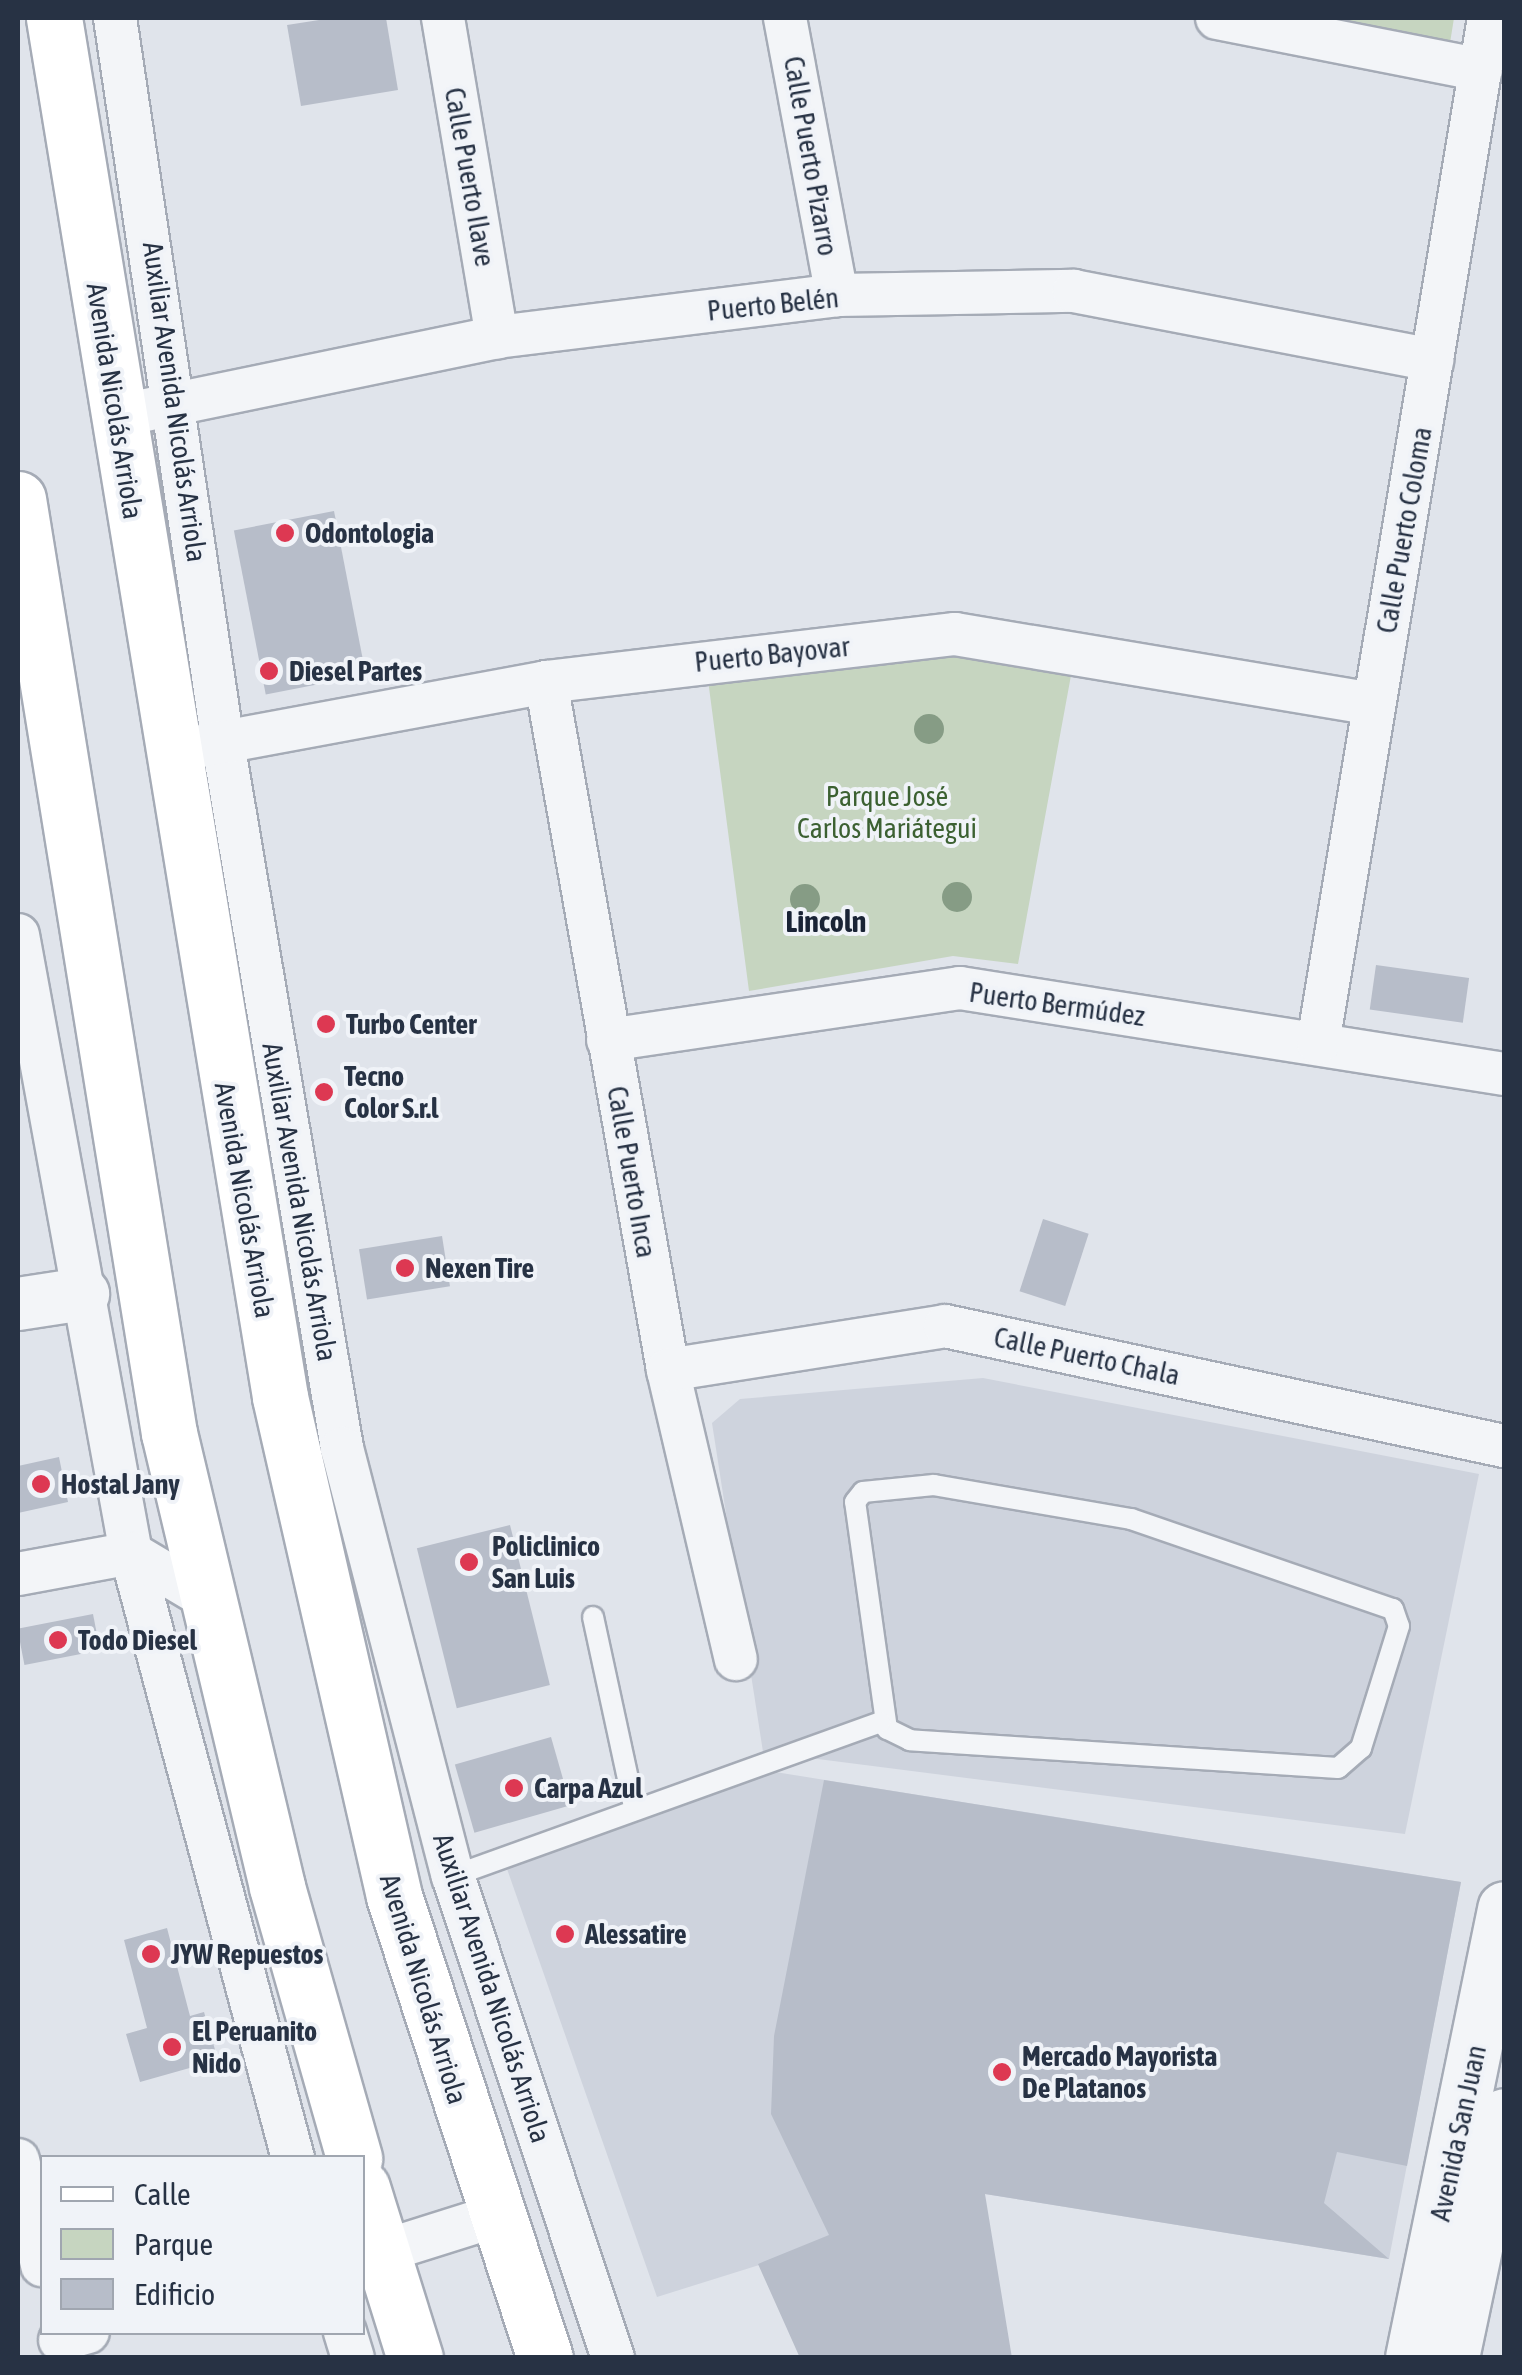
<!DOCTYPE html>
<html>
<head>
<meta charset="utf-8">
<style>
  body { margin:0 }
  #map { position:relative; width:1522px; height:2375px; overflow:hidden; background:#e0e4eb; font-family:"Asap Condensed",sans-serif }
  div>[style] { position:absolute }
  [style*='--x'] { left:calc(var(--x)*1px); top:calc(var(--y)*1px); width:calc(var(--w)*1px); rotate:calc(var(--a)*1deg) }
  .built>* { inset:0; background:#ced3dd }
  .green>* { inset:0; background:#c6d5c0 }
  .building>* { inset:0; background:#b7bdc9; transform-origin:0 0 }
  .roads { filter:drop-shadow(2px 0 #a5abb6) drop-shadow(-2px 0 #a5abb6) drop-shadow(0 2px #a5abb6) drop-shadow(0 -2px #a5abb6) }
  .service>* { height:20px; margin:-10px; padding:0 10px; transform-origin:10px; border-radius:10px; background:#f3f5f8 }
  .minor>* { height:42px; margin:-21px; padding:0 21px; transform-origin:21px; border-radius:21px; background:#f3f5f8 }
  .tertiary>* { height:52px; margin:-26px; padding:0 26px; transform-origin:26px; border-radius:26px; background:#f3f5f8 }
  .primary>* { height:55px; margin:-27.5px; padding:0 27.5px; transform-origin:27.5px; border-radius:27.5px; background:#fff }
  .trees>* { width:30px; height:30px; margin:-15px; border-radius:50%; background:#869c85 }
  .dots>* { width:28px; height:28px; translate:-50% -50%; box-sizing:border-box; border:5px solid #f0f3f8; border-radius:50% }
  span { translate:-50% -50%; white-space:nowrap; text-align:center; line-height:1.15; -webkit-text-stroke:8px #f0f3f8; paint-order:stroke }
  .street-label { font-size:28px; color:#273244 }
  .poi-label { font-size:28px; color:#273244; font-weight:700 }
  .left { translate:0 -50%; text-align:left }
  .park-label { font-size:28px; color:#3c6132 }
  .neighbourhood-label { font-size:30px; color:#192335; font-weight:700 }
  .frame { position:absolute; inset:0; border:20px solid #273244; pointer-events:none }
  .legend { position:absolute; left:40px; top:2155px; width:325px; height:180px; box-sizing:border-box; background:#f0f3f8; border:2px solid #a0a6b0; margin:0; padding:12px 18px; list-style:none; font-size:30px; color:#273244 }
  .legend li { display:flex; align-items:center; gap:20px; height:50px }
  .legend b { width:50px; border:2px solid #a0a6b0 }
</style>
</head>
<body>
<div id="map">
  <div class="built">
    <div style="clip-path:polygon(983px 1378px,1479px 1474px,1405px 1834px,763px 1752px,712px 1423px,740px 1399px)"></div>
    <div style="clip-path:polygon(769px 1771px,1461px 1882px,1389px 2259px,985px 2194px,657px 2297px,506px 1866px)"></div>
  </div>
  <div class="green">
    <div style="clip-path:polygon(1321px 18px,1454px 18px,1450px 43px)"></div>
    <div style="clip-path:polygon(955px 651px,1072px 670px,1018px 964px,953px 956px,749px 991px,708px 680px)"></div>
  </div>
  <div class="building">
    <div style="clip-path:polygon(332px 18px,386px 18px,398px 90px,301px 106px,287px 25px)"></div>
    <div style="left:334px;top:511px;width:167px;height:102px;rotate:79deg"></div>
    <div style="left:1376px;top:965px;width:94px;height:45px;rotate:8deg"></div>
    <div style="left:1043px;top:1219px;width:48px;height:76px;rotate:18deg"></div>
    <div style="left:442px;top:1236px;width:51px;height:84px;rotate:81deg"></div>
    <div style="clip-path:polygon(59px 1457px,68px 1502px,18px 1513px,18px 1466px)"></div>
    <div style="left:510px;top:1525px;width:165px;height:96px;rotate:76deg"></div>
    <div style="left:93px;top:1614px;width:37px;height:77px;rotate:79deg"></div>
    <div style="left:551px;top:1737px;width:71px;height:100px;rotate:74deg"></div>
    <div style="clip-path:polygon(824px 1780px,1461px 1882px,1407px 2166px,1337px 2152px,1324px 2203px,1389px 2259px,985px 2194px,1012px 2358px,800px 2358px,758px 2264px,829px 2235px,771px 2114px,774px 2036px)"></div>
    <div style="clip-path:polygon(167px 1928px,190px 2016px,204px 2012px,218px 2060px,140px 2082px,126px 2034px,147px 2028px,124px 1940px)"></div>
  </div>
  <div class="roads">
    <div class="service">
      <div style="--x:934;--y:1485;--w:200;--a:9.8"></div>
      <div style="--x:1131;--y:1519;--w:277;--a:19"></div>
      <div style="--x:1393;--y:1609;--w:18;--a:71"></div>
      <div style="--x:1399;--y:1626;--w:128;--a:107.3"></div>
      <div style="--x:1361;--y:1748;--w:30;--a:139"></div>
      <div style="--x:1338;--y:1768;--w:429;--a:-176.3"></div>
      <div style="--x:910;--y:1740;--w:25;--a:-154"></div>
      <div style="--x:887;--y:1729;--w:229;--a:-98"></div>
      <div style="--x:855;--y:1502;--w:13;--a:-51"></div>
      <div style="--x:863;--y:1492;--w:71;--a:-5.6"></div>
      <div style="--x:593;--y:1617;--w:193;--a:77.8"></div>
      <div style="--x:453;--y:1876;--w:454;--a:-19.8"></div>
    </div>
    <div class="minor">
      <div style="--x:115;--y:18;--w:733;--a:81.53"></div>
      <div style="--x:223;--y:743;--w:715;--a:80.42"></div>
      <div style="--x:342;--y:1448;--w:442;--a:75.5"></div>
      <div style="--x:453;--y:1876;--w:508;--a:71.64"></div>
      <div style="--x:443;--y:18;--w:324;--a:80.4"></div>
      <div style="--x:785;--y:18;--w:282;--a:79.4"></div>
      <div style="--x:1217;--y:18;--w:269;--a:11.1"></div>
      <div style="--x:117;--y:416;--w:388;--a:-11.7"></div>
      <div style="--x:497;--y:337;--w:343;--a:-7"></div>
      <div style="--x:837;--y:295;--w:237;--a:-1"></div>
      <div style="--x:1074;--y:291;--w:365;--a:10.9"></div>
      <div style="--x:546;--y:682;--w:699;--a:79.94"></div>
      <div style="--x:668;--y:1370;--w:297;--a:76.8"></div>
      <div style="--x:196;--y:747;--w:356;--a:-10.5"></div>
      <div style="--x:546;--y:682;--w:412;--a:-6.7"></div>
      <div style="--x:955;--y:634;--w:425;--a:9.5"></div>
      <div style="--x:18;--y:935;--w:628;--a:79.64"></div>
      <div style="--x:131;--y:1553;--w:626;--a:75.01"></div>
      <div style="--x:608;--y:1040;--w:356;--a:-8.4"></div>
      <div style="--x:960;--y:988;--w:551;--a:8.98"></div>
      <div style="--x:1318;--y:1043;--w:1039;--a:-80.53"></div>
      <div style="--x:668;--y:1370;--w:280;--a:-9"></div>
      <div style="--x:945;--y:1326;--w:572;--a:12.12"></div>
      <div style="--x:18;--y:1574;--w:115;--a:-10.5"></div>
      <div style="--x:131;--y:1553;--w:84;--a:30.8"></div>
      <div style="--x:18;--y:2160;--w:108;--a:77.1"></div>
      <div style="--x:362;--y:2258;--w:139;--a:-17.5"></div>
      <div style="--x:345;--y:2332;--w:27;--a:73"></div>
      <div style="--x:60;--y:2340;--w:29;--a:-16"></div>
    </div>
    <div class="tertiary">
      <div style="--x:18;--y:1304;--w:66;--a:-8.7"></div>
      <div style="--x:1412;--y:2358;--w:459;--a:-78.4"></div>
      <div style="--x:1453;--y:2358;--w:248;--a:-78.1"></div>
    </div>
    <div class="primary">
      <div style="--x:54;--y:18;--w:1397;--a:80.69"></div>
      <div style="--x:280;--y:1397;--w:512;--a:77.13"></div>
      <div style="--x:394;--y:1896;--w:486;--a:71.9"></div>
      <div style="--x:18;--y:499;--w:946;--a:80.82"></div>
      <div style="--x:169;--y:1433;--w:467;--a:76.6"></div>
      <div style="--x:277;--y:1887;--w:282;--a:74.1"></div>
      <div style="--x:362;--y:2188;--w:178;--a:72.7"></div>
    </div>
  </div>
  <div class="trees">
    <div style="left:929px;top:729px"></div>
    <div style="left:957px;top:897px"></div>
    <div style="left:805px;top:899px"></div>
  </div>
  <div class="dots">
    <div style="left:285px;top:533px;background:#dd3852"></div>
    <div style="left:269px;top:671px;background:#dd3852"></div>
    <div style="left:326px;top:1024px;background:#dd3852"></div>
    <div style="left:324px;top:1092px;background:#dd3852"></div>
    <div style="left:405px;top:1268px;background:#dd3852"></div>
    <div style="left:41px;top:1484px;background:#dd3852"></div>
    <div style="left:469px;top:1562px;background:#dd3852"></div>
    <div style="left:58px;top:1640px;background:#dd3852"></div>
    <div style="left:514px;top:1788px;background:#dd3852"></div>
    <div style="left:565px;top:1934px;background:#dd3852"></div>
    <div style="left:151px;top:1954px;background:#dd3852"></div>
    <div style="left:172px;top:2047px;background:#dd3852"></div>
    <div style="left:1002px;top:2072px;background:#dd3852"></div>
  </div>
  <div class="street-label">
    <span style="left:811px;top:156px;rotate:80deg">Calle Puerto Pizarro</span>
    <span style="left:470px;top:177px;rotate:80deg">Calle Puerto Ilave</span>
    <span style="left:773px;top:304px;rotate:-6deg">Puerto Belén</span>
    <span style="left:115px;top:401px;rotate:81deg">Avenida Nicolás Arriola</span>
    <span style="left:175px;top:402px;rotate:82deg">Auxiliar Avenida Nicolás Arriola</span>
    <span style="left:1404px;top:530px;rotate:-80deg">Calle Puerto Coloma</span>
    <span style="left:772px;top:654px;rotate:-6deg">Puerto Bayovar</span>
    <span style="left:1057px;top:1004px;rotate:8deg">Puerto Bermúdez</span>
    <span style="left:632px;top:1172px;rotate:80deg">Calle Puerto Inca</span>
    <span style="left:245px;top:1200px;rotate:80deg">Avenida Nicolás Arriola</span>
    <span style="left:300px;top:1202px;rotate:80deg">Auxiliar Avenida Nicolás Arriola</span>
    <span style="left:1087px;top:1356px;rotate:12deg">Calle Puerto Chala</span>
    <span style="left:492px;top:1988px;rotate:72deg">Auxiliar Avenida Nicolás Arriola</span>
    <span style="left:424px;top:1989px;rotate:73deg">Avenida Nicolás Arriola</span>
    <span style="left:1458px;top:2133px;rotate:-78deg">Avenida San Juan</span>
  </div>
  <div class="poi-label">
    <span class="left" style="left:305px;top:533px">Odontologia</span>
    <span class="left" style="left:289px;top:671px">Diesel Partes</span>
    <span class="left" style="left:346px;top:1024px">Turbo Center</span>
    <span class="left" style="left:344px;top:1092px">Tecno<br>Color S.r.l</span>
    <span class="left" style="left:425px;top:1268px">Nexen Tire</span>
    <span class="left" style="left:61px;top:1484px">Hostal Jany</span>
    <span class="left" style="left:492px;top:1562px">Policlinico<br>San Luis</span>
    <span class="left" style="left:78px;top:1640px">Todo Diesel</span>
    <span class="left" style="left:534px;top:1788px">Carpa Azul</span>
    <span class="left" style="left:585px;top:1934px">Alessatire</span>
    <span class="left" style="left:171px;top:1954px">JYW Repuestos</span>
    <span class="left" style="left:192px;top:2047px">El Peruanito<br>Nido</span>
    <span class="left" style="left:1022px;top:2072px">Mercado Mayorista<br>De Platanos</span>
  </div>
  <div class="park-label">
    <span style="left:887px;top:812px">Parque José<br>Carlos Mariátegui</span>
  </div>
  <div class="neighbourhood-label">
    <span style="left:826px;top:921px">Lincoln</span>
  </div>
  <div class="frame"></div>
  <ul class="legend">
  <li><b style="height:12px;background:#fff"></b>Calle</li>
  <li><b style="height:28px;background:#c6d5c0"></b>Parque</li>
  <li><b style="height:28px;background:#b7bdc9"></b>Edificio</li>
  </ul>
</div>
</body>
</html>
